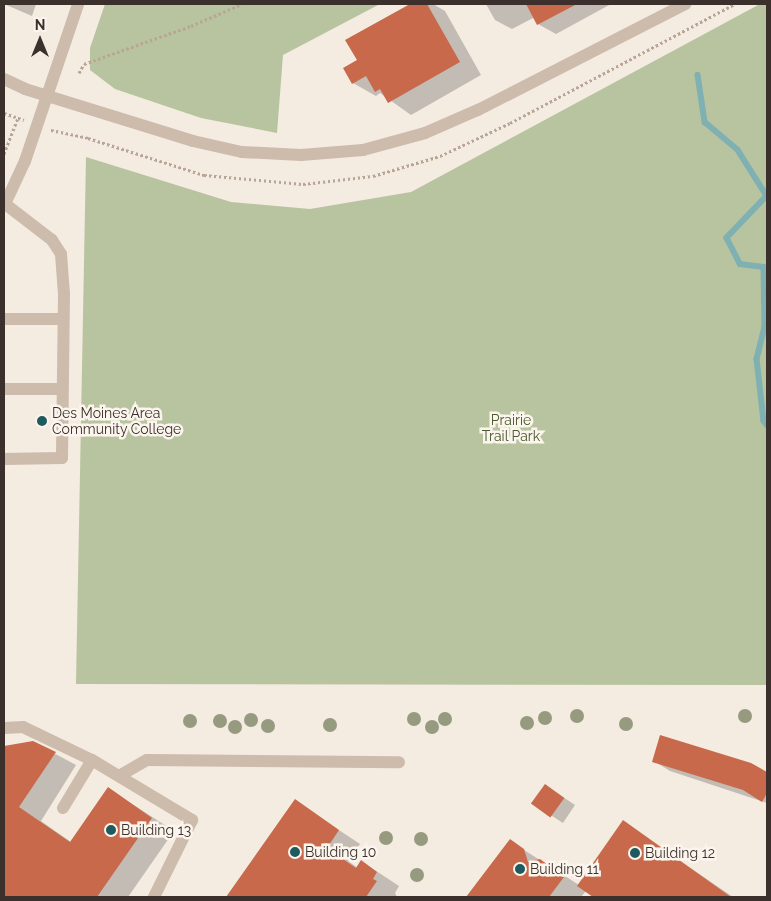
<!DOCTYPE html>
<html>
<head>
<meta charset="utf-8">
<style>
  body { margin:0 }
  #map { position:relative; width:771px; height:901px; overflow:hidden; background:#f4ebe1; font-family:Raleway,sans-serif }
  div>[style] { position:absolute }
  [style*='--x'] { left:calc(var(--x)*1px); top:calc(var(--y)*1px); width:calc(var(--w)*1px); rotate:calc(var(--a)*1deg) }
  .green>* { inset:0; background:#b8c4a0 }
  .shadow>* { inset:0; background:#0003 }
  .stream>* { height:5.5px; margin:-2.75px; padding:0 2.75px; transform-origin:2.75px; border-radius:2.75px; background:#7fb0b2 }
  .building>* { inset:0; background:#c8694b; transform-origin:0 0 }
  .path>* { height:3px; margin-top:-1.5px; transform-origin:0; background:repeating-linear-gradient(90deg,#b9a596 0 2.5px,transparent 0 5px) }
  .minor>* { height:12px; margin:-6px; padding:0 6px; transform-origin:6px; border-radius:6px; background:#cdbbac }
  .trees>* { width:14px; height:14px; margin:-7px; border-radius:50%; background:#969b7f }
  .dots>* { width:14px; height:14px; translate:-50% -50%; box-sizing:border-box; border:2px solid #fbf5ee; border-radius:50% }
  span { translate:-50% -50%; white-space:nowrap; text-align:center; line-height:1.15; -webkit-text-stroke:5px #fbf5ee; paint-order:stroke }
  .poi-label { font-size:14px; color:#3b302b }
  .left { translate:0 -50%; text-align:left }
  .park-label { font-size:14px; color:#4a5a2e }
  .frame { position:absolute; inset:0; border:5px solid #3b302b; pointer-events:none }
  .north { position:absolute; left:15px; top:15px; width:50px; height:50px; -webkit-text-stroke:4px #fbf5ee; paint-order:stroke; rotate:0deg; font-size:14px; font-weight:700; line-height:20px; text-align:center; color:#3b302b }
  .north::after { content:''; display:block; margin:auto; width:18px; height:22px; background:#3b302b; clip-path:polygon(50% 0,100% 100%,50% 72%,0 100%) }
</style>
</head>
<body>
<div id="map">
  <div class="green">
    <div style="clip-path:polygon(105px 4px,380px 4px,283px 55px,277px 133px,201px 118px,115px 89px,90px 70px,90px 48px)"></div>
    <div style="clip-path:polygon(760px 4px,767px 4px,767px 685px,76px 684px,86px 157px,231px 202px,310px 209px,411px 192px)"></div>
  </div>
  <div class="shadow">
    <div style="clip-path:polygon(4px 4px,36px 4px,32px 16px)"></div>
    <div style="clip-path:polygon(412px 4px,433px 4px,445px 11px,481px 75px,411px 115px,380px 93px,376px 96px,353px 83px,358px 61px,347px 41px)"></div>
    <div style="clip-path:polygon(486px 4px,611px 4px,556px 34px,538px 24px,535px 17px,512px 29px,495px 20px)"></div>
    <div style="clip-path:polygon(33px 742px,76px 765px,41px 821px,71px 842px,109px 789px,174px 831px,128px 897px,4px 897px,4px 748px)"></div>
    <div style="clip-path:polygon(654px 761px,750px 764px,767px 774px,767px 803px,670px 771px)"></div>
    <div style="clip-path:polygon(557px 793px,575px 805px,563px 823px,532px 803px)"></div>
    <div style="clip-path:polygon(295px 801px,360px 844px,348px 861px,358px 868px,361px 861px,399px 886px,395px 893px,397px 897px,228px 897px)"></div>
    <div style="clip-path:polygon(623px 822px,733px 897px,595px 897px,586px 891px,581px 897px,467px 897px,510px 841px,579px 885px)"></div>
  </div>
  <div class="stream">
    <div style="--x:698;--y:75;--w:48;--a:81.5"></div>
    <div style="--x:705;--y:122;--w:43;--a:40.3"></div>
    <div style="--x:738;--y:150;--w:54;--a:57.8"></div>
    <div style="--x:767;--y:196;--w:58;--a:133.6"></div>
    <div style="--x:727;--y:238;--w:29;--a:63"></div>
    <div style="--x:740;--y:264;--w:24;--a:7"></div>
    <div style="--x:764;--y:267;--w:60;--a:89"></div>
    <div style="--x:765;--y:327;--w:33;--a:104"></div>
    <div style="--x:757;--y:359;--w:62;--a:83.6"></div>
    <div style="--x:764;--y:421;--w:5;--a:53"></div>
  </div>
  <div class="building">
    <div style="clip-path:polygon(410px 4px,427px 4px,460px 62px,388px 103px,380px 89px,375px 92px,366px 76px,352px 84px,343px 68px,357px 60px,345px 40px)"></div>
    <div style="clip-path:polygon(526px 4px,577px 4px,537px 25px)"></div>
    <div style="clip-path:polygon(660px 735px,751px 763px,767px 772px,767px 793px,762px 802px,743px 790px,652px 762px)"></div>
    <div style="clip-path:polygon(33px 741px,56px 752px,19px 807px,70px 842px,108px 787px,152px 818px,97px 897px,4px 897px,4px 746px)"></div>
    <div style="left:545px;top:784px;width:24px;height:24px;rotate:36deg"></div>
    <div style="clip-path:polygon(295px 799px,339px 830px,327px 848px,356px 868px,361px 860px,377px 872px,373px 879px,377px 881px,366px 897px,226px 897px)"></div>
    <div style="clip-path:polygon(623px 820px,731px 897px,593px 897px,577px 886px)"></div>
    <div style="clip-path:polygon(510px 839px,524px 849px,528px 862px,540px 859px,564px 877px,549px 897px,466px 897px)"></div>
  </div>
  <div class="path">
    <div style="--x:79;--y:73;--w:10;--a:-61"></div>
    <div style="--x:84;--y:64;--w:114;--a:-19.6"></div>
    <div style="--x:191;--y:26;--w:56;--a:-23.3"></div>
    <div style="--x:4;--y:113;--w:21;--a:19"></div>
    <div style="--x:51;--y:130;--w:38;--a:12"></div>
    <div style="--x:88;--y:138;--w:122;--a:17.7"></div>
    <div style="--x:204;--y:175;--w:99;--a:5.2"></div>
    <div style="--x:303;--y:184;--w:70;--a:-6.5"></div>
    <div style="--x:373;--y:176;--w:70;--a:-16.6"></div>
    <div style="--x:440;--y:156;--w:77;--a:-25.2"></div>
    <div style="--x:510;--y:123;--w:255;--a:-27.9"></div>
    <div style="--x:4;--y:154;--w:39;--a:-69"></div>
  </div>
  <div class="minor">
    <div style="--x:4;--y:79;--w:23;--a:25"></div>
    <div style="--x:25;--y:89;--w:176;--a:17.2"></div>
    <div style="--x:193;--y:141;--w:50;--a:12.7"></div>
    <div style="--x:242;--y:152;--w:59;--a:2.9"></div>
    <div style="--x:301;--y:155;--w:62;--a:-4.6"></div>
    <div style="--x:363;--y:150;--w:64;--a:-15.3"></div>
    <div style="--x:425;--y:133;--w:58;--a:-23.5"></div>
    <div style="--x:478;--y:110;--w:233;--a:-27.1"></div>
    <div style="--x:4;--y:206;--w:50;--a:-65"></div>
    <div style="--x:25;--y:161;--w:166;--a:-71.3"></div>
    <div style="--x:4;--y:319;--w:59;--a:0"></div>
    <div style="--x:4;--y:389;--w:58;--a:0"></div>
    <div style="--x:4;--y:459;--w:58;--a:-1"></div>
    <div style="--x:62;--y:458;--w:164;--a:-89.3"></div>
    <div style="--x:64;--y:294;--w:40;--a:-94.3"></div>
    <div style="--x:61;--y:254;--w:17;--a:-123"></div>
    <div style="--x:52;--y:240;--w:59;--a:-142.5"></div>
    <div style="--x:4;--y:728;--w:19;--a:-3"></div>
    <div style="--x:23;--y:727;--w:76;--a:25.6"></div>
    <div style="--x:119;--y:776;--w:32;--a:-30"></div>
    <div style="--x:147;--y:760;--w:252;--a:0.5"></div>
    <div style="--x:63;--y:808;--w:56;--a:-58.9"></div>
    <div style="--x:92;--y:760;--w:117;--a:31"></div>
    <div style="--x:192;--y:820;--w:86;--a:116.3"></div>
  </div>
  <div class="trees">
    <div style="left:577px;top:716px"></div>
    <div style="left:745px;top:716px"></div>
    <div style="left:545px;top:718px"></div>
    <div style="left:414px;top:719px"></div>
    <div style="left:445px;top:719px"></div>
    <div style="left:251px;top:720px"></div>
    <div style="left:190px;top:721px"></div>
    <div style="left:220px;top:721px"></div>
    <div style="left:527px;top:723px"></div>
    <div style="left:626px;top:724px"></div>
    <div style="left:330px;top:725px"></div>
    <div style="left:268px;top:726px"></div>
    <div style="left:235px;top:727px"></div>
    <div style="left:432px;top:727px"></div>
    <div style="left:386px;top:838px"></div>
    <div style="left:421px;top:839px"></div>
    <div style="left:417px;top:875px"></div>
  </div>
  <div class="dots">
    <div style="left:42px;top:421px;background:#1f5a5e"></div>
    <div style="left:111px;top:830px;background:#1f5a5e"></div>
    <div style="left:295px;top:852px;background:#1f5a5e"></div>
    <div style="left:635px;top:853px;background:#1f5a5e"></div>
    <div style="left:520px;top:869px;background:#1f5a5e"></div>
  </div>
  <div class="poi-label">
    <span class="left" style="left:52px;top:421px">Des Moines Area<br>Community College</span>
    <span class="left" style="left:121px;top:830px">Building 13</span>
    <span class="left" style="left:305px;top:852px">Building 10</span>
    <span class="left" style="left:645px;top:853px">Building 12</span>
    <span class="left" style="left:530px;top:869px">Building 11</span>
  </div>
  <div class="park-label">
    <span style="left:511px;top:428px">Prairie<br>Trail Park</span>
  </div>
  <div class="frame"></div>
  <div class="north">N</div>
</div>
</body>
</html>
